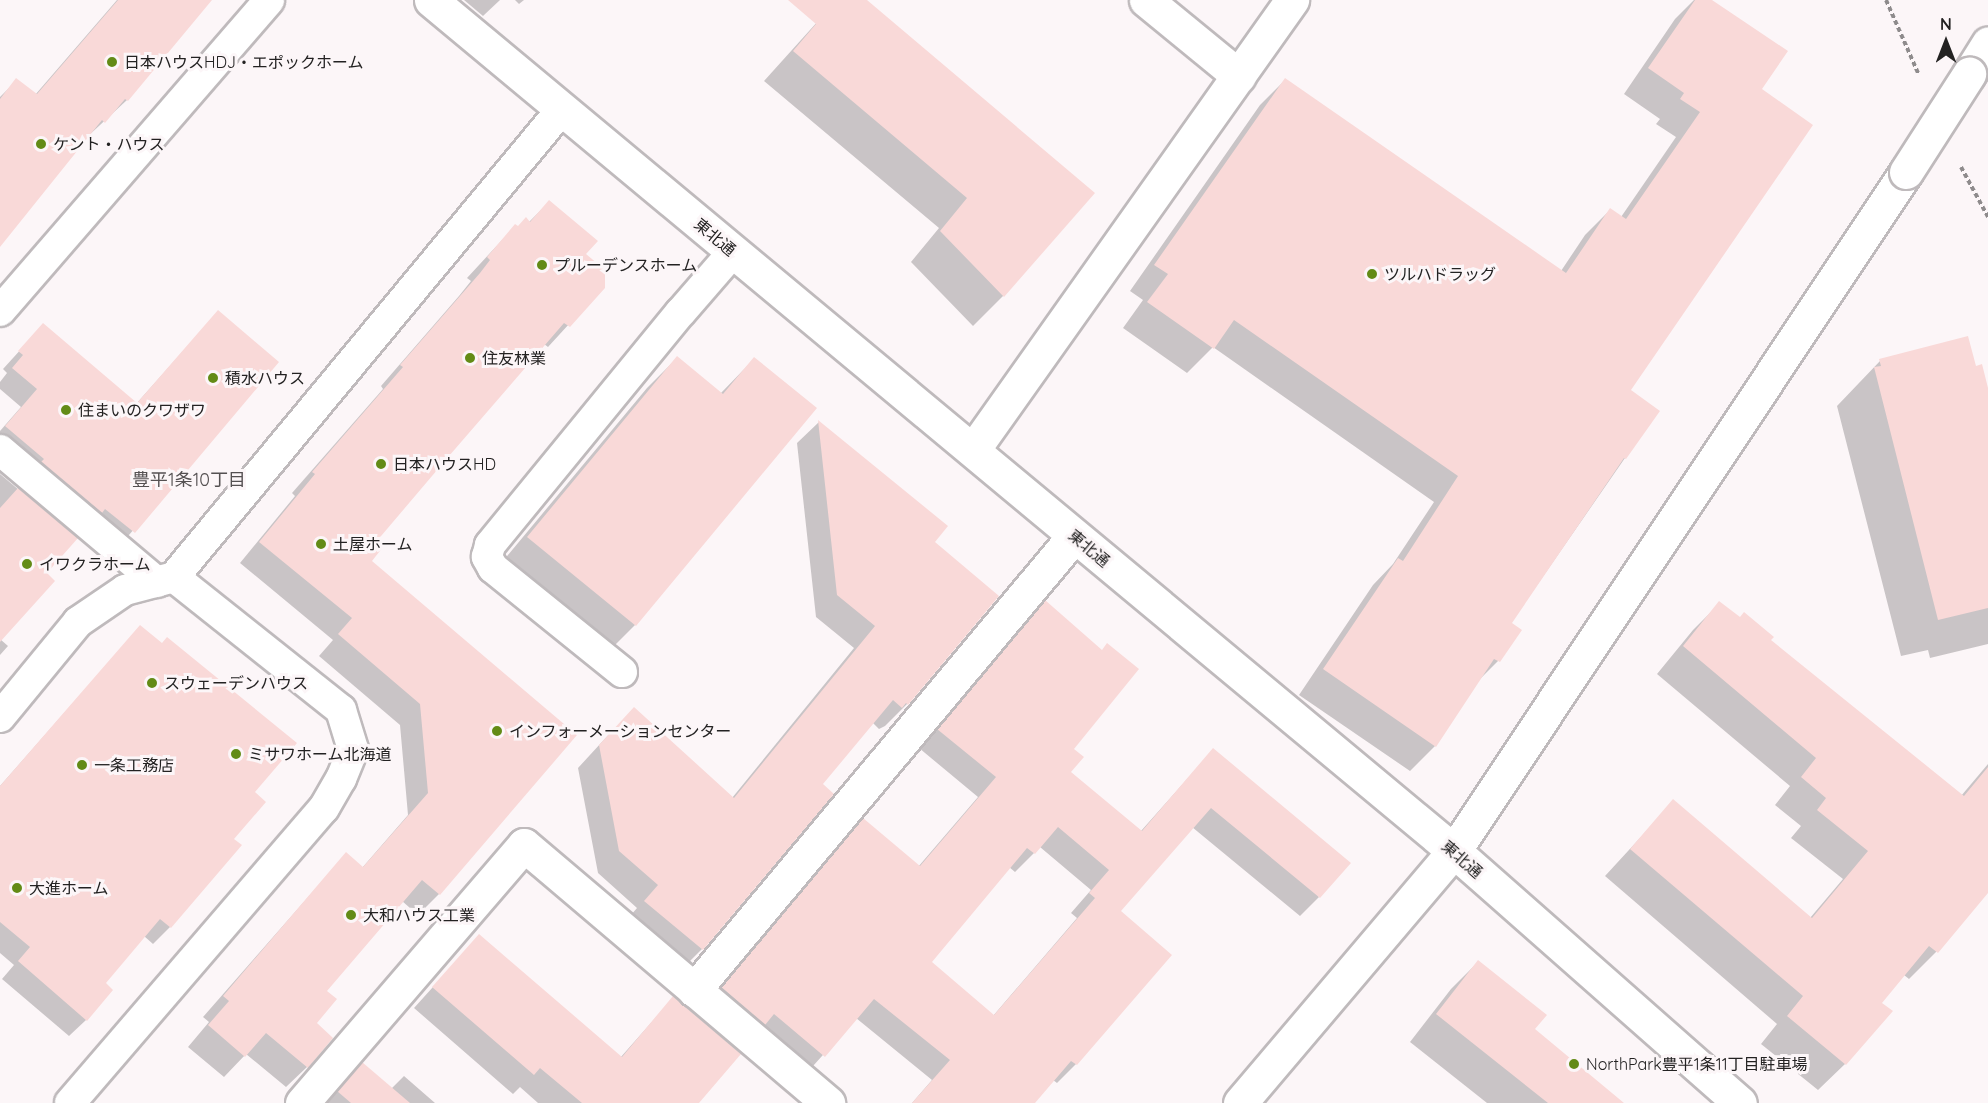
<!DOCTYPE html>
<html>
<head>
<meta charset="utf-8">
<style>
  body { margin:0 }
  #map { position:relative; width:1988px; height:1103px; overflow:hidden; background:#fcf6f8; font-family:Quicksand,"Noto Sans JP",sans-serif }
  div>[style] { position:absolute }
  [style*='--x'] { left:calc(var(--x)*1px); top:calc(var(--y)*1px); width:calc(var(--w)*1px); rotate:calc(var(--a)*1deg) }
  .shadow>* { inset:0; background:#0003 }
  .building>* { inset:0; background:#f9d9d8 }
  .path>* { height:4px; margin-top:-2px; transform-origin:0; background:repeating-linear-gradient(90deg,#8e8b8c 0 4.5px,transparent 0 7.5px) }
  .roads { filter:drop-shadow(2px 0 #bfbabc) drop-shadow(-2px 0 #bfbabc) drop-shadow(0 2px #bfbabc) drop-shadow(0 -2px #bfbabc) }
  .service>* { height:30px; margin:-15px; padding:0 15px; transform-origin:15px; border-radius:15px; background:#fff }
  .minor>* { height:33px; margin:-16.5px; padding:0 16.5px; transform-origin:16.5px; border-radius:16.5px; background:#fff }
  .tertiary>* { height:33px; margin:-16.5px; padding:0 16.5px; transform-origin:16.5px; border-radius:16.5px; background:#fff }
  .bridges { filter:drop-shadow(2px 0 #bfbabc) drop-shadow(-2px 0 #bfbabc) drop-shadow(0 2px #bfbabc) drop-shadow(0 -2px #bfbabc) }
  .tertiary-bridge>* { height:33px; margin:-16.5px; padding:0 16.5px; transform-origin:16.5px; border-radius:16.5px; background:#fff }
  .dots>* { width:16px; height:16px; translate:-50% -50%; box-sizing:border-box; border:3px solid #fcf6f8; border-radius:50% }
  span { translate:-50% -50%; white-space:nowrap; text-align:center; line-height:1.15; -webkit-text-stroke:6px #fcf6f8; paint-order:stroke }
  .poi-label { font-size:16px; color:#232222 }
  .left { translate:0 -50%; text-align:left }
  .street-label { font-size:16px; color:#232222 }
  .neighbourhood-label { font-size:18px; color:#555152 }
  .north { position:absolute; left:1916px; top:12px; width:60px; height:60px; -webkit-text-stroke:4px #fcf6f8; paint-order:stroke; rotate:0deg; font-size:16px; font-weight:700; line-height:24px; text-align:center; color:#232222 }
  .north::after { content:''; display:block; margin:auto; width:21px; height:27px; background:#232222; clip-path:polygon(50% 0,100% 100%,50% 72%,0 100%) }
</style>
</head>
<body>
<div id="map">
  <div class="shadow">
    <div style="clip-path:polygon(117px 0,210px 0,127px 100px,86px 138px,0 245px,0 97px,17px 80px,35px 95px)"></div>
    <div style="clip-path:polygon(464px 0,500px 0,483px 16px)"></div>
    <div style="clip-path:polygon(515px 0,524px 0,519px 4px)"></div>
    <div style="clip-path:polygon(837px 0,865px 0,1093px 193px,1003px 296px,973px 326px,911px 262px,939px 228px,764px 81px)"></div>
    <div style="clip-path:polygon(1694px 0,1710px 0,1760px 90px,1629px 391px,1625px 458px,1510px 624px,1498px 661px,1476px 683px,1435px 746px,1410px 771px,1299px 695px,1373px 585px,1393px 564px,1434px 502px,1213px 347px,1187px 373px,1123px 328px,1143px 300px,1130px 291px,1260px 105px,1285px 80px,1561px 271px,1585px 235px,1610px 210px,1621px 217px,1676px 137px,1656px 124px,1660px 119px,1624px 94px,1675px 19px)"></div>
    <div style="clip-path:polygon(549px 202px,603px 287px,548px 347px,544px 344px,374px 542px,369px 561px,575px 736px,439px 894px,418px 915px,402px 901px,325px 991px,315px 1024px,307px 1067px,286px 1087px,246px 1054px,224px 1077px,188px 1047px,209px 1022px,203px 1017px,346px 854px,362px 868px,408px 815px,400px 725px,319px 656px,333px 640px,240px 563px,295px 496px,292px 493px,383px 389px,381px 386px,459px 296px,471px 281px,467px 278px,515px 226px,518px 228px,529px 222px)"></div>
    <div style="clip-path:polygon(218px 312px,277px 362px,117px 549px,0 458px,0 431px,21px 407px,0 389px,0 382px,7px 373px,3px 369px,43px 325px,136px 404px)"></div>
    <div style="clip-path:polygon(677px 358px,720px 394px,754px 359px,815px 408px,635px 625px,605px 655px,498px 567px,647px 388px)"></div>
    <div style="clip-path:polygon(1880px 361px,1988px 395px,1988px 644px,1930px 658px,1928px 650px,1901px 656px,1837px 406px)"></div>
    <div style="clip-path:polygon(819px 422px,933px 542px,907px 704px,885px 726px,879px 729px,873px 723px,821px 784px,702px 949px,680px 971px,624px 923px,637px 908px,598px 873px,578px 768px,612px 731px,732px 798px,854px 648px,816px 617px,797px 443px)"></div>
    <div style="clip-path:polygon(0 474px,76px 538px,45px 573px,0 639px,8px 646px,0 655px)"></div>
    <div style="clip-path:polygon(evenodd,1045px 602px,1072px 749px,1069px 772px,1141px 831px,1213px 750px,1319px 897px,1300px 916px,1192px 827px,1119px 911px,1170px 956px,1076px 1064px,1057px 1083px,1053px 1080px,1033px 1103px,912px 1103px,932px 1080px,856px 1018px,805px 1075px,703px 1007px,844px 839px,863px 820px,918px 867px,978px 797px,919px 748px,1045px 602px,1040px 847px,1091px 890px,1071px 913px,1077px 918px,993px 1016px,930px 962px,1009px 867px,1015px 872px,1040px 847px)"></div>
    <div style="clip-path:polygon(1720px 603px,1961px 796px,1988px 764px,1988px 891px,1936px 952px,1909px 979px,1904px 975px,1880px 1003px,1845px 1064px,1818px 1090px,1761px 1044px,1777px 1024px,1605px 876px,1674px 801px,1810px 918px,1843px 879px,1791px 838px,1801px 826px,1775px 805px,1790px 786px,1657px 674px,1693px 630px)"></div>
    <div style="clip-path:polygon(140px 627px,253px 793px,232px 839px,170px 927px,153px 944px,144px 936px,104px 983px,86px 1020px,69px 1036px,2px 979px,14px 965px,0 953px,0 786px)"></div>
    <div style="clip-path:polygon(479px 936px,620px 1058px,673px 998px,696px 1103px,538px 1103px,520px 1087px,513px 1094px,414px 1008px)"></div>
    <div style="clip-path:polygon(1478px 962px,1533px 1030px,1623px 1103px,1487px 1103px,1410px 1042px,1451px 989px)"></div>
    <div style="clip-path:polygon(362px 1064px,391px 1089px,404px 1076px,435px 1103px,325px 1103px)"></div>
  </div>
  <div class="building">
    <div style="clip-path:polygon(118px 0,212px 0,128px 101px,125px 99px,105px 123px,102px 120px,0 247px,0 99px,16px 78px,37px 94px)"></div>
    <div style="clip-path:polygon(788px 0,867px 0,1095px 193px,1004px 297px,940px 231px,967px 198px,793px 51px,816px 24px)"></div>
    <div style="clip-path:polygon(1695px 0,1712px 0,1788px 51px,1762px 89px,1813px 125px,1631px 390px,1660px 411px,1626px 459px,1624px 458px,1512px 623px,1522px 630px,1500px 662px,1494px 659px,1436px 747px,1323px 669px,1398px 558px,1403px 561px,1458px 476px,1234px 320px,1214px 349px,1147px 302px,1168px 274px,1154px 265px,1285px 78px,1566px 273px,1610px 208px,1626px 219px,1700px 112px,1680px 99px,1684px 93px,1648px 68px)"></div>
    <div style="clip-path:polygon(549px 200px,598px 241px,586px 254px,605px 270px,605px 288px,570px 327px,564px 323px,449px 456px,376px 542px,383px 547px,372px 561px,577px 735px,440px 895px,422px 880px,327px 991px,337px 999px,317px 1023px,333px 1038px,308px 1068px,266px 1033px,245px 1057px,208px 1025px,229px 1001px,223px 996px,346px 852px,363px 867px,428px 793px,420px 704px,338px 634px,352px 618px,259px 542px,315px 474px,312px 472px,403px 367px,400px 365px,480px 273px,490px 260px,487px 257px,515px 224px,518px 226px,526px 217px,530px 222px)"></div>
    <div style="clip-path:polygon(218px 310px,279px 362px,135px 533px,105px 509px,102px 513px,41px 462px,44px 459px,5px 426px,37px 389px,12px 368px,23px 355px,18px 351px,43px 323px,137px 403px)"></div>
    <div style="clip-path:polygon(1968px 336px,1976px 366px,1982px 364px,1988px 388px,1988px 608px,1938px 620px,1874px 367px,1881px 366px,1879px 359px)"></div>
    <div style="clip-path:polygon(677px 356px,723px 394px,754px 357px,817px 408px,636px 626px,527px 537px)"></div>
    <div style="clip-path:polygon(818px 420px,948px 526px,935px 542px,999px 596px,908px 705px,906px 703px,902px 708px,893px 700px,823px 784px,834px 794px,703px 950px,644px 901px,658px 885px,619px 851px,599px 745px,634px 707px,734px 798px,875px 626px,837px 595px)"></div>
    <div style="clip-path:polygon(18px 488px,78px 538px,47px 573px,55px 581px,0 642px,0 508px)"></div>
    <div style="clip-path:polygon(evenodd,1045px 600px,1102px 650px,1107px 643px,1139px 669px,1074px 749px,1084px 757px,1071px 772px,1142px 831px,1213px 748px,1351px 863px,1320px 898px,1211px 808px,1121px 911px,1172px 955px,1077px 1065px,1071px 1061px,1035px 1103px,912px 1103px,950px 1060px,874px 999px,825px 1057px,774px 1014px,765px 1025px,721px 987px,863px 818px,920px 866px,996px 777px,937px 729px,1045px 600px,1058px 827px,1109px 870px,1089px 893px,1095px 898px,994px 1015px,932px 962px,1027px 848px,1035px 854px,1058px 827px)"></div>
    <div style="clip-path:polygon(1719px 601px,1740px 617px,1744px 612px,1774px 637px,1771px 640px,1964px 796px,1988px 767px,1988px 893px,1938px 953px,1929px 946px,1882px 1003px,1893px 1011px,1846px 1065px,1787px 1016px,1803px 996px,1630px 849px,1673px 799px,1812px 918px,1868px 851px,1817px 810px,1826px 798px,1801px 777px,1816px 758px,1683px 646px)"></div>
    <div style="clip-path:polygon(140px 625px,162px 643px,167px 637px,297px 743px,255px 792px,266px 802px,234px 839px,242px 845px,171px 928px,160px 919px,106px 983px,113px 990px,87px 1021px,18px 961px,30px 947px,0 922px,0 786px)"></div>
    <div style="clip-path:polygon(479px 934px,622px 1057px,673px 996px,741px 1054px,699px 1103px,582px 1103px,540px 1068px,534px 1075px,432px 987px)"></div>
    <div style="clip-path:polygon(1478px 960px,1547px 1015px,1535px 1029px,1624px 1103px,1548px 1103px,1436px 1014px)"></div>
    <div style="clip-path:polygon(362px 1062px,410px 1103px,351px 1103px,337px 1091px)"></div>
  </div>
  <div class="path">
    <div style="--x:1886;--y:0;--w:80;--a:66.3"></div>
    <div style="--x:1961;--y:167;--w:57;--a:61.6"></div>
  </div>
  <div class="roads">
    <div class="service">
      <div style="--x:0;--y:311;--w:411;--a:-49.1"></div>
      <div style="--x:0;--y:450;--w:205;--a:40.1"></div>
      <div style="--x:622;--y:672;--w:166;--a:-141.1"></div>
      <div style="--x:493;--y:568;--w:13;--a:-119"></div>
      <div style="--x:487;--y:557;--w:12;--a:-76"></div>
      <div style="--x:490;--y:545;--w:301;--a:-50.7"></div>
      <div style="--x:681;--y:312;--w:79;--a:-49.1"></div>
      <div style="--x:0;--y:717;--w:123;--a:-50.6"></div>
      <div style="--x:78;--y:622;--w:57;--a:-34.2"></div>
      <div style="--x:125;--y:590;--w:51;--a:-14.9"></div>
      <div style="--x:174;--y:577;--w:608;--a:-50.34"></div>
      <div style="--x:70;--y:1103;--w:389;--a:-49.3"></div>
      <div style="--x:324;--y:808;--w:34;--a:-60"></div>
      <div style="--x:341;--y:779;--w:32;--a:-68"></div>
      <div style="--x:353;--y:749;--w:41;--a:-107.1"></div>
      <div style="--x:341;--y:710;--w:213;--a:-141.5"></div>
    </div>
    <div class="minor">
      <div style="--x:1146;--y:0;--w:120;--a:39.3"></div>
      <div style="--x:694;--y:990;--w:592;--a:-50.07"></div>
      <div style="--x:302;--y:1103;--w:340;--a:-49.3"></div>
      <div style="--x:524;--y:845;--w:399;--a:40.3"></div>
    </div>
    <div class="tertiary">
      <div style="--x:431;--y:0;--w:1331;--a:39.76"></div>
      <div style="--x:1454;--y:851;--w:381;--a:41.4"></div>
      <div style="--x:1969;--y:74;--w:36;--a:-58"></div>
      <div style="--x:973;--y:450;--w:552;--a:-54.67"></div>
      <div style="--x:1240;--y:1103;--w:331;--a:-49.7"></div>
      <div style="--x:1454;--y:851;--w:816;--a:-56.35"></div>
    </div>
  </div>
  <div class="bridges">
    <div class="tertiary-bridge">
      <div style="--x:1906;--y:172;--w:117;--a:-57.3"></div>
    </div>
  </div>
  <div class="dots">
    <div style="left:112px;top:62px;background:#638b16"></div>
    <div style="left:41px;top:144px;background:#638b16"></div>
    <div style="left:542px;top:265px;background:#638b16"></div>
    <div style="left:1372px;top:274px;background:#638b16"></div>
    <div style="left:470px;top:358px;background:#638b16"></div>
    <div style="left:213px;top:378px;background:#638b16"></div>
    <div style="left:66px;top:410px;background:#638b16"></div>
    <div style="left:381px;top:464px;background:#638b16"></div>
    <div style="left:321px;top:544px;background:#638b16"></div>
    <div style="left:27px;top:564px;background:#638b16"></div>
    <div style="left:152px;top:683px;background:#638b16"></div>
    <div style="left:497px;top:731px;background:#638b16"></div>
    <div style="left:236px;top:754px;background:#638b16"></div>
    <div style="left:82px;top:765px;background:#638b16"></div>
    <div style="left:17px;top:888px;background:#638b16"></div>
    <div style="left:351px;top:915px;background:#638b16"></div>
    <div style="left:1574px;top:1064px;background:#638b16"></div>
  </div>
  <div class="poi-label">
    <span class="left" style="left:124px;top:62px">日本ハウスHDJ・エポックホーム</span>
    <span class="left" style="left:53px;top:144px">ケント・ハウス</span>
    <span class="left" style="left:554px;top:265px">プルーデンスホーム</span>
    <span class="left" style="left:1384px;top:274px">ツルハドラッグ</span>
    <span class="left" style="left:482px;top:358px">住友林業</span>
    <span class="left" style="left:225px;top:378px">積水ハウス</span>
    <span class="left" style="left:78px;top:410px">住まいのクワザワ</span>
    <span class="left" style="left:393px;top:464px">日本ハウスHD</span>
    <span class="left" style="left:333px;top:544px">土屋ホーム</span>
    <span class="left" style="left:39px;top:564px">イワクラホーム</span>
    <span class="left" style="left:164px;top:683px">スウェーデンハウス</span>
    <span class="left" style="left:509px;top:731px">インフォーメーションセンター</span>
    <span class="left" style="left:248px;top:754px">ミサワホーム北海道</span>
    <span class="left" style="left:94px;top:765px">一条工務店</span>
    <span class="left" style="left:29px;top:888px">大進ホーム</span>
    <span class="left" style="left:363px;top:915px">大和ハウス工業</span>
    <span class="left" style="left:1586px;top:1064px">NorthPark豊平1条11丁目駐車場</span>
  </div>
  <div class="street-label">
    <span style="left:715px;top:237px;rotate:40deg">東北通</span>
    <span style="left:1089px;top:548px;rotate:40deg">東北通</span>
    <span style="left:1462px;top:859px;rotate:41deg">東北通</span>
  </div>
  <div class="neighbourhood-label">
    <span style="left:189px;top:480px">豊平1条10丁目</span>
  </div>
  <div class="north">N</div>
</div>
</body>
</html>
